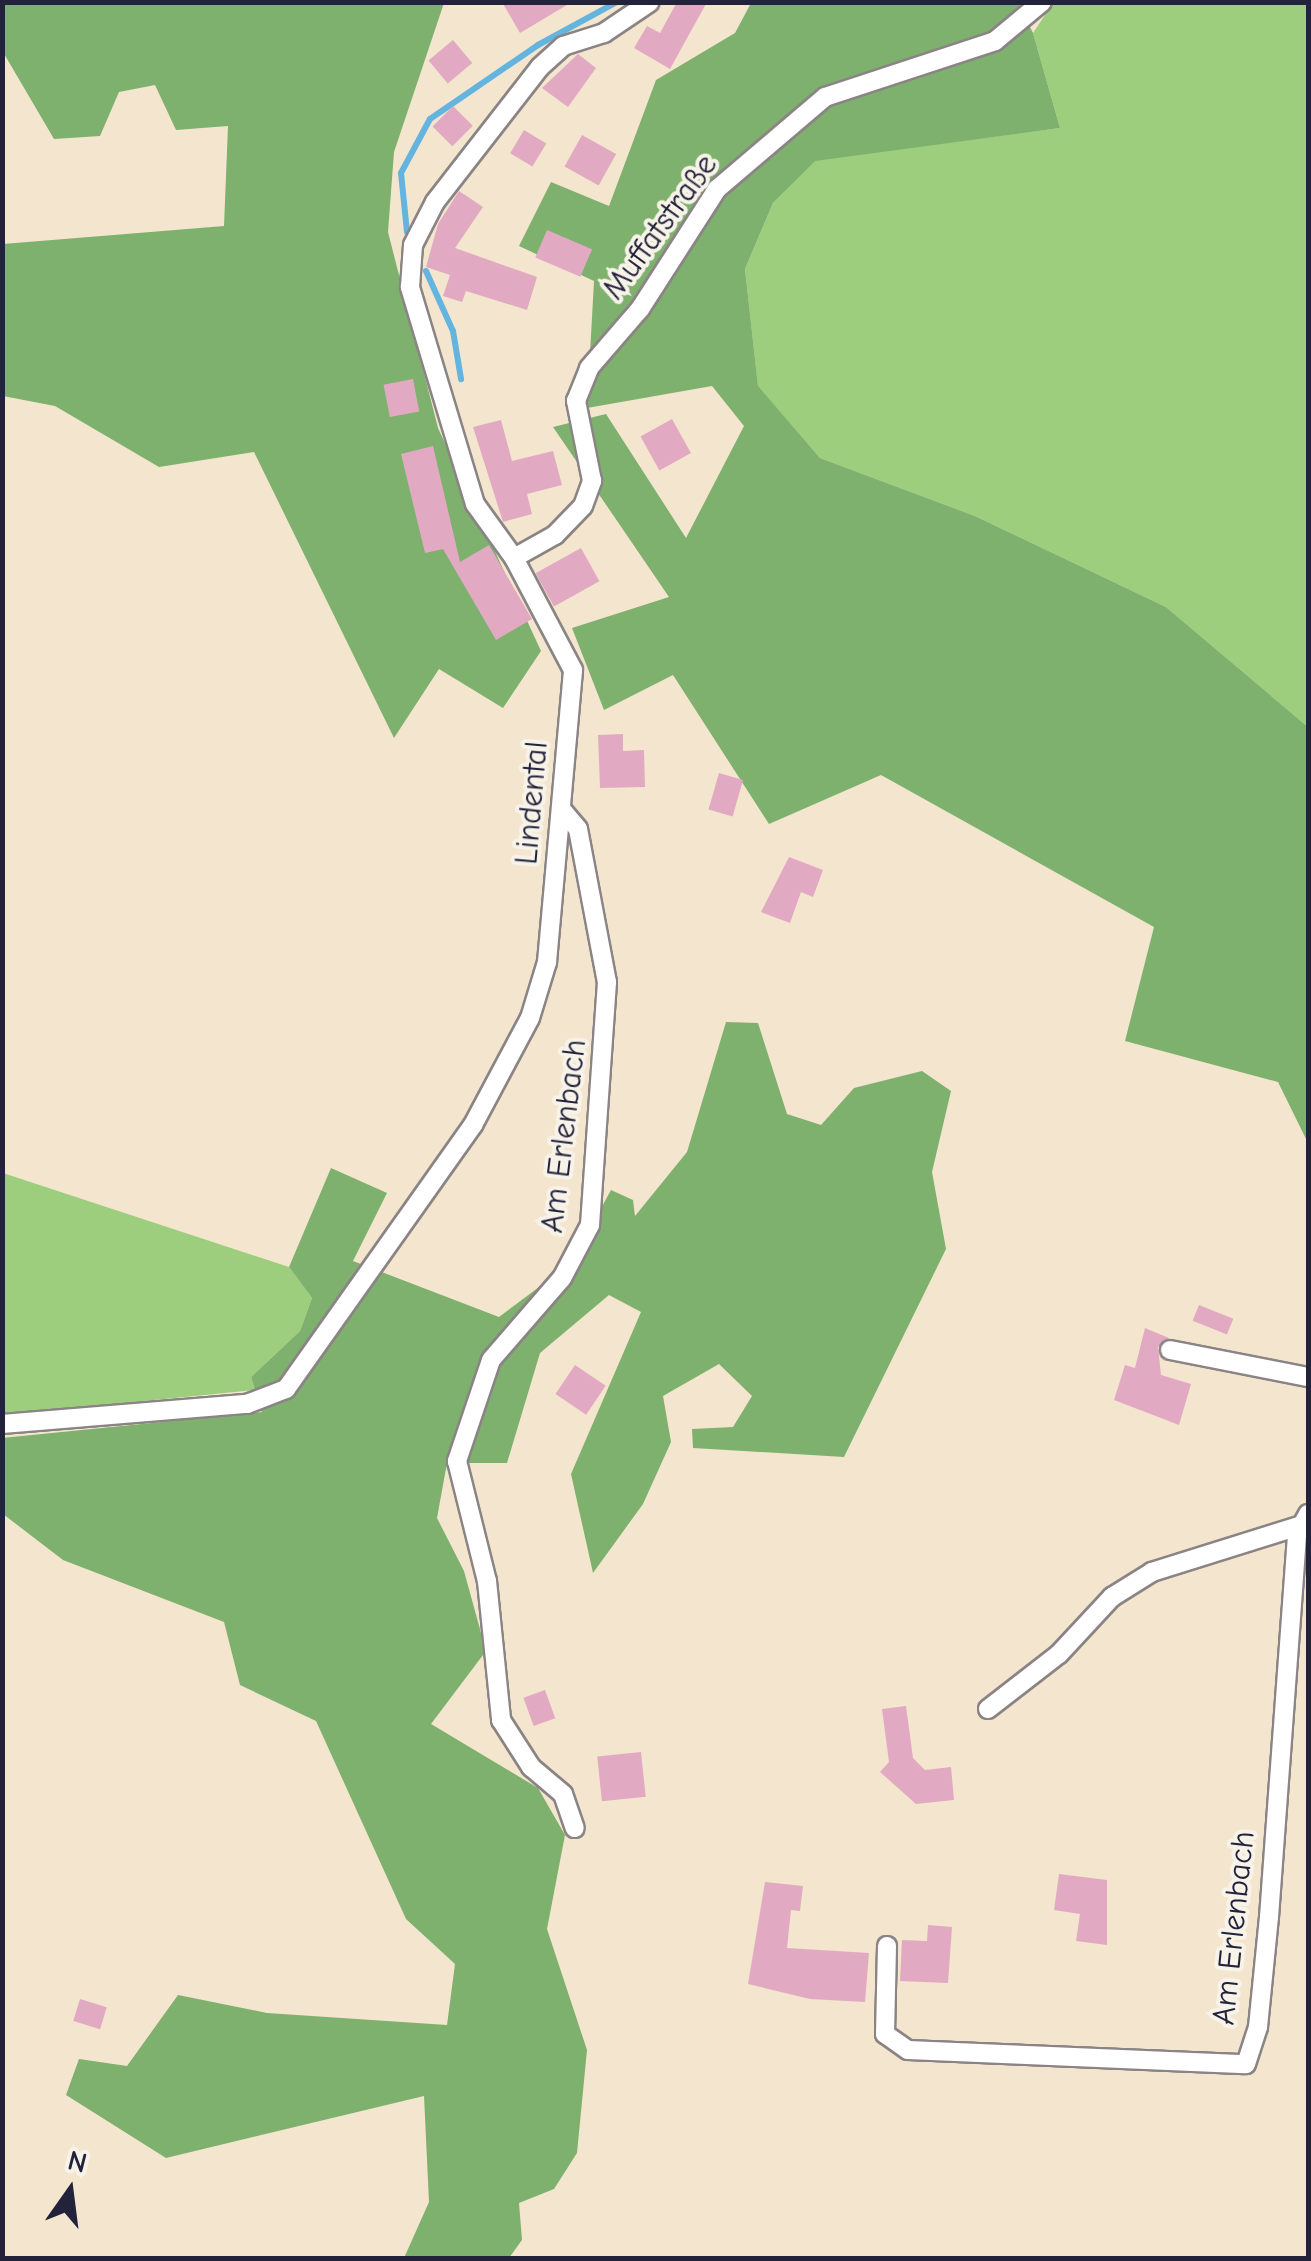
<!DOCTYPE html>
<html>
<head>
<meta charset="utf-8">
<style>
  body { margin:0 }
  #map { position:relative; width:1311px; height:2261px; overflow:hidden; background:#f4e5ce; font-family:"Comic Neue",sans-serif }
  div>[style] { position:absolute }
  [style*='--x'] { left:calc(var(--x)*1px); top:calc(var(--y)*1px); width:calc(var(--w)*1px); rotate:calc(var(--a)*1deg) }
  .green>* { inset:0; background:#9dce7e }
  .forest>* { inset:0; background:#7eb16d }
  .stream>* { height:6px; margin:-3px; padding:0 3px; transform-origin:3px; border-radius:3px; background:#63b4de }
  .building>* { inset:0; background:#e1aac2; transform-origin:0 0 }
  .roads { filter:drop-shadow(2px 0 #8b8484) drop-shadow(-2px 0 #8b8484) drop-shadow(0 2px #8b8484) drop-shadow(0 -2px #8b8484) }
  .minor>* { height:18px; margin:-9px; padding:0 9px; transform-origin:9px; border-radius:9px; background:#fff }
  span { translate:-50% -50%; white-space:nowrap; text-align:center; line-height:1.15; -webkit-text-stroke:8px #f7f3e8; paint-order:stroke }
  .street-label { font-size:32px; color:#22223b }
  .frame { position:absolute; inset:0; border:5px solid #22223b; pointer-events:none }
  .north { position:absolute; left:20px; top:2141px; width:100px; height:100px; -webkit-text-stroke:8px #f7f3e8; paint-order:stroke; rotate:14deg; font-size:28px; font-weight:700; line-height:40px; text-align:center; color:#22223b }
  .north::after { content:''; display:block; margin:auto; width:35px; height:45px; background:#22223b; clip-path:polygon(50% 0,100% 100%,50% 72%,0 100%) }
</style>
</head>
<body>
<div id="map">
  <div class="green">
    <div style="clip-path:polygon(1053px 3px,1308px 3px,1308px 727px,1166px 607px,975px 516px,820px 458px,758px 387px,745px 269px,773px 203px,815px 160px,1060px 128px,1033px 33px)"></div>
    <div style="clip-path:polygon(3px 1173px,289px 1267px,312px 1298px,300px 1331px,251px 1377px,255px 1390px,3px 1415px)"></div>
  </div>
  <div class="forest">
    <div style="clip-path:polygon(2px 3px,444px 3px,394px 152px,388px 232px,438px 428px,541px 651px,503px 708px,439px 669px,394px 738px,254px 452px,159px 467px,55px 406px,3px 396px,3px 244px,224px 226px,228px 126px,176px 130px,155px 85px,119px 92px,100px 136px,54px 139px,3px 52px)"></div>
    <div style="clip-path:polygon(751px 3px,1018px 3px,1033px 33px,1060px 128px,815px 161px,773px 203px,745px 269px,758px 386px,820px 458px,975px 516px,1166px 607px,1308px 727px,1308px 1143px,1278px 1082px,1125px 1041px,1154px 927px,881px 775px,769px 824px,673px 675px,604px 710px,572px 628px,669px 597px,553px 427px,606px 414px,686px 538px,744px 426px,712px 386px,587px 408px,594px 281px,519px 246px,551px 182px,609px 206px,656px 80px,735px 33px)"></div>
    <div style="clip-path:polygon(726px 1022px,758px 1023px,787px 1114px,821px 1125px,854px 1088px,922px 1071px,951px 1091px,932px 1172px,946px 1249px,844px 1457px,693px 1448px,692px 1429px,733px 1427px,752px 1396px,719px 1364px,663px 1396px,671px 1442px,643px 1504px,593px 1573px,571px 1474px,641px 1312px,609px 1295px,540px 1353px,507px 1463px,447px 1463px,437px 1518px,464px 1571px,486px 1651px,431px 1724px,538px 1788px,565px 1835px,547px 1929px,587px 2050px,577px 2153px,554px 2189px,519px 2203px,522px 2240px,509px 2258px,404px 2258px,429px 2202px,424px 2096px,166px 2158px,66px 2095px,79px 2059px,127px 2066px,178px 1995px,267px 2013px,447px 2025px,455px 1964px,406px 1919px,316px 1721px,240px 1685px,224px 1622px,63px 1560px,3px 1514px,2px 1438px,262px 1412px,251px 1377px,300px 1331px,312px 1298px,289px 1267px,331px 1168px,387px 1193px,353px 1261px,499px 1317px,571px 1263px,611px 1190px,633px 1200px,635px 1216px,687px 1152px)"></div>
  </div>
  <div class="stream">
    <div style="--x:407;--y:232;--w:59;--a:-95.8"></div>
    <div style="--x:401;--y:173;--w:61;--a:-61.8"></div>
    <div style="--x:430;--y:119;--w:131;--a:-34.4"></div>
    <div style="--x:538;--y:45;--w:90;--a:-28.6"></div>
    <div style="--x:426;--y:271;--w:66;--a:65.8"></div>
    <div style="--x:453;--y:331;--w:49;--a:80.5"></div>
  </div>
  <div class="building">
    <div style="clip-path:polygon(502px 2px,572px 2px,520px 33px)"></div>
    <div style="clip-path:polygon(677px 2px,707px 2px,670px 69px,634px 48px,647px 26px,660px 33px)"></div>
    <div style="left:453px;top:40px;width:30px;height:32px;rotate:50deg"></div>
    <div style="clip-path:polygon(578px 54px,596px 68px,568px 107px,542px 88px)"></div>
    <div style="left:453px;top:106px;width:28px;height:29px;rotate:45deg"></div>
    <div style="left:524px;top:130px;width:26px;height:27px;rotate:31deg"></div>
    <div style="left:582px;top:135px;width:39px;height:36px;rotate:29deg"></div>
    <div style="clip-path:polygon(459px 191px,483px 207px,455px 248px,537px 277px,527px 310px,466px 291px,462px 302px,443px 296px,450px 275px,426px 267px,438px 224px)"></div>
    <div style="left:547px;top:230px;width:49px;height:30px;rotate:23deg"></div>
    <div style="left:413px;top:379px;width:33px;height:30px;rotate:79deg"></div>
    <div style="left:672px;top:419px;width:39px;height:36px;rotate:61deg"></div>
    <div style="clip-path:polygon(501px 420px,512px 461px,553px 451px,562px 485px,527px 494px,532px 514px,503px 522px,473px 427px)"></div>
    <div style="clip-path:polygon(433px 446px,460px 562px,489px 545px,532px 619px,496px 640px,443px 549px,425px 553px,401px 454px)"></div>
    <div style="left:581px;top:548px;width:38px;height:52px;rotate:61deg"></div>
    <div style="clip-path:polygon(623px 734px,623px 751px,644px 750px,645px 787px,600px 788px,598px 735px)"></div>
    <div style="left:719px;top:773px;width:25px;height:38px;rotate:16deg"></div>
    <div style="clip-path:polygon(789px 857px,823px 870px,813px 897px,801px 892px,790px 923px,761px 912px)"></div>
    <div style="left:1199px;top:1305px;width:37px;height:17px;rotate:22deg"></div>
    <div style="clip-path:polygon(1145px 1328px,1169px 1338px,1158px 1347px,1161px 1375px,1191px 1384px,1179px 1425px,1114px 1400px,1125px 1365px,1135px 1368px)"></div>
    <div style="left:575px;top:1365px;width:37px;height:35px;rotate:34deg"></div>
    <div style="left:545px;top:1690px;width:30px;height:23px;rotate:70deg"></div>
    <div style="clip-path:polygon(906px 1706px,913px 1758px,925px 1770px,951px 1767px,954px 1800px,916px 1804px,880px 1772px,889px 1762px,882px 1709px)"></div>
    <div style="left:641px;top:1752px;width:45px;height:44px;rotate:84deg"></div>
    <div style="clip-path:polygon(1059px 1874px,1107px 1880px,1107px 1945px,1076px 1941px,1080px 1914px,1054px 1910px)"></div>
    <div style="clip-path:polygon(765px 1882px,803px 1886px,800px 1911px,791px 1910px,787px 1948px,869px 1953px,865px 2002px,810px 1999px,748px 1984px)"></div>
    <div style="clip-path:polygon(928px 1925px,952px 1927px,948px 1983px,900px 1981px,902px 1940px,927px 1941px)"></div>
    <div style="left:80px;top:1999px;width:28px;height:23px;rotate:17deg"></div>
  </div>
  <div class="roads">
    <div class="minor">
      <div style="--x:514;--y:558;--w:47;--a:-29.3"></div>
      <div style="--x:555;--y:535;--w:40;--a:-46"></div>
      <div style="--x:583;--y:506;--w:27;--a:-70"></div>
      <div style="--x:592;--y:481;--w:82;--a:-101.3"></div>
      <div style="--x:576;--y:401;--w:35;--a:-68"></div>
      <div style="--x:589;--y:368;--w:78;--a:-49.2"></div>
      <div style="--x:640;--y:309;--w:143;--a:-57.3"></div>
      <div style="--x:717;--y:189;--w:142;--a:-40.4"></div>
      <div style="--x:825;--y:97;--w:179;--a:-18.2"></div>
      <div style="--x:995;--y:41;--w:61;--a:-39.7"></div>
      <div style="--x:563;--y:811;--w:23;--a:50"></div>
      <div style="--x:578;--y:829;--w:156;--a:79.3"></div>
      <div style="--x:607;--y:982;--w:244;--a:94"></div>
      <div style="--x:590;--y:1225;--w:60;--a:117.8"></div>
      <div style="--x:562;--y:1278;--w:108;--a:130.9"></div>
      <div style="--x:491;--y:1360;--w:107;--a:108.6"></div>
      <div style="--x:457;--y:1461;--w:124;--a:76"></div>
      <div style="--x:487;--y:1581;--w:140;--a:84.2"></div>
      <div style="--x:501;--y:1720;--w:56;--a:57.4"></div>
      <div style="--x:531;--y:1767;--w:42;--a:40.2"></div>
      <div style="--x:563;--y:1794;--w:36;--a:71"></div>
      <div style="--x:1170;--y:1350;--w:141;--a:11.1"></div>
      <div style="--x:2;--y:1424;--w:246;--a:-4.7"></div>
      <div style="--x:247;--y:1404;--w:42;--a:-21"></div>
      <div style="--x:286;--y:1389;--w:324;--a:-54.7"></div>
      <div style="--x:473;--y:1125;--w:121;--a:-62"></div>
      <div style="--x:530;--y:1018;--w:59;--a:-73.1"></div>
      <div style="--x:547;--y:962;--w:293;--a:-84.9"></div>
      <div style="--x:573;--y:670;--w:127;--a:-117.8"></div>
      <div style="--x:514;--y:558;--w:67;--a:-125.8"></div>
      <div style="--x:475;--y:504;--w:227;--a:-106.7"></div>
      <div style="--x:410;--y:287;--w:42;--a:-85.9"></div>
      <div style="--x:413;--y:245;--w:48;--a:-62.9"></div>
      <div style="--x:435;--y:202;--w:171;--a:-52.1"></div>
      <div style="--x:540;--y:67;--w:31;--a:-42"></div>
      <div style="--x:563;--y:46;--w:43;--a:-17.6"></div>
      <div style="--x:604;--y:33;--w:55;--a:-34"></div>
      <div style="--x:988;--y:1709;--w:90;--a:-37.8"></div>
      <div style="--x:1059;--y:1654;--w:78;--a:-47.1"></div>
      <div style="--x:1112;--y:1597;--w:47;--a:-32"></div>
      <div style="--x:1152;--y:1572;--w:157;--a:-17.4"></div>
      <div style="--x:887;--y:1946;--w:88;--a:91.3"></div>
      <div style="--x:885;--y:2034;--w:28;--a:35"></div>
      <div style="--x:908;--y:2050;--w:338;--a:2.4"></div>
      <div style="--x:1246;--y:2064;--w:39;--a:-72"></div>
      <div style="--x:1258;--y:2027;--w:111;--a:-84.3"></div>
      <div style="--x:1269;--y:1917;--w:384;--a:-85.8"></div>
      <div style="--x:1297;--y:1534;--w:23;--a:-61"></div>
    </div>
  </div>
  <div class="street-label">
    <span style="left:660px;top:227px;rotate:-54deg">Muffatstraße</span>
    <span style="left:532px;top:803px;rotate:-85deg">Lindental</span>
    <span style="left:564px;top:1136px;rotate:-83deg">Am Erlenbach</span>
    <span style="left:1234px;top:1928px;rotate:-84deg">Am Erlenbach</span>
  </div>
  <div class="frame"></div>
  <div class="north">N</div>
</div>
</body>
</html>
